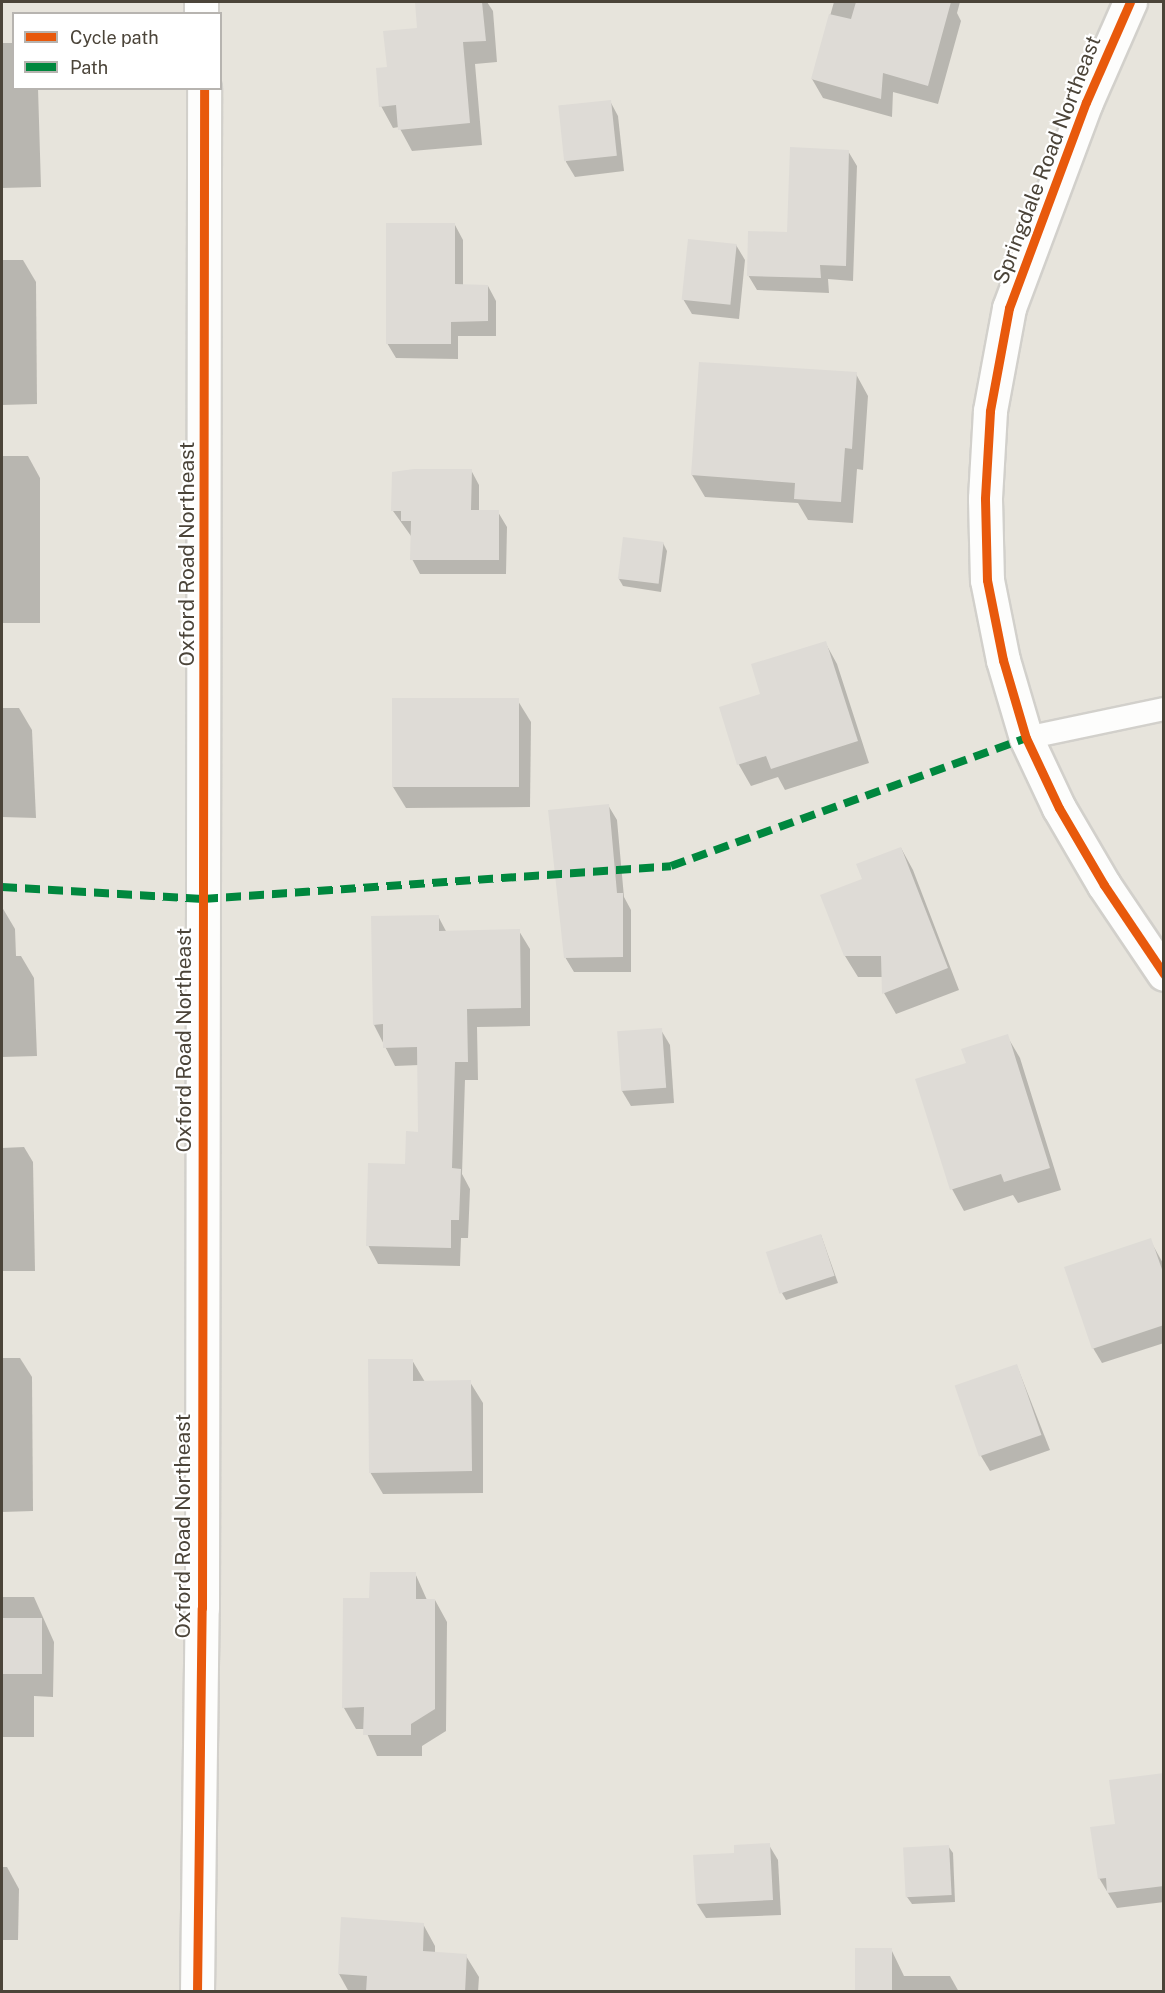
<!DOCTYPE html>
<html>
<head>
<meta charset="utf-8">
<style>
  body { margin:0 }
  #map { position:relative; width:1165px; height:1993px; overflow:hidden; background:#f4f2ee; font-family:"Public Sans",sans-serif }
  div>[style] { position:absolute }
  [style*='--x'] { left:calc(var(--x)*1px); top:calc(var(--y)*1px); width:calc(var(--w)*1px); rotate:calc(var(--a)*1deg) }
  .residential>* { inset:0; background:#e7e4dc }
  .shadow>* { inset:0; background:#0003 }
  .building>* { inset:0; background:#dedbd6; transform-origin:0 0 }
  .roads { filter:drop-shadow(2px 0 #d2d0cb) drop-shadow(-2px 0 #d2d0cb) drop-shadow(0 2px #d2d0cb) drop-shadow(0 -2px #d2d0cb) }
  .lane>* { height:22px; margin:-11px; padding:0 11px; transform-origin:11px; border-radius:11px; background:#fdfdfc }
  .street>* { height:33px; margin:-16.5px; padding:0 16.5px; transform-origin:16.5px; border-radius:16.5px; background:#fdfdfc }
  .quiet>* { height:8px; margin-top:-4px; transform-origin:0; background:repeating-linear-gradient(90deg,#00873e 0 15px,transparent 0 23px) }
  .cycleway>* { height:9px; margin:-4.5px; padding:0 4.5px; transform-origin:4.5px; border-radius:4.5px; background:#e8590c }
  span { translate:-50% -50%; white-space:nowrap; text-align:center; line-height:1.15; -webkit-text-stroke:4.5px #fff; paint-order:stroke }
  .street-label { font-size:21px; color:#4b4439 }
  .frame { position:absolute; inset:0; border:3px solid #4b4439; pointer-events:none }
  .legend { position:absolute; left:12px; top:12px; width:210px; height:78px; box-sizing:border-box; background:#fff; border:2px solid #b7b4b0; margin:0; padding:8px 10px; list-style:none; font-size:18px; color:#4b4439 }
  .legend li { display:flex; align-items:center; gap:12px; height:30px }
  .legend b { width:30px; border:2px solid #b7b4b0 }
</style>
</head>
<body>
<div id="map">
  <div class="residential">
    <div style="clip-path:polygon(evenodd,2px 2px,1163px 2px,1163px 1991px,2px 1991px,2px 2px,14px 14px,220px 14px,220px 88px,14px 88px,14px 14px)"></div>
  </div>
  <div class="shadow">
    <div style="clip-path:polygon(417px 2px,487px 2px,493px 11px,497px 62px,475px 64px,482px 145px,412px 151px,399px 127px,393px 128px,381px 106px,388px 69px,419px 30px)"></div>
    <div style="clip-path:polygon(762px 2px,960px 2px,957px 13px,961px 21px,938px 104px,893px 92px,892px 117px,823px 98px,812px 79px,834px 2px)"></div>
    <div style="clip-path:polygon(2px 43px,14px 43px,14px 88px,38px 88px,41px 187px,2px 188px)"></div>
    <div style="clip-path:polygon(610px 101px,618px 116px,624px 171px,575px 177px,566px 162px,560px 106px)"></div>
    <div style="clip-path:polygon(848px 151px,857px 166px,853px 281px,828px 279px,829px 293px,757px 290px,748px 275px,789px 234px)"></div>
    <div style="clip-path:polygon(455px 225px,463px 240px,463px 286px,488px 286px,496px 301px,496px 336px,458px 336px,458px 359px,396px 358px,387px 343px)"></div>
    <div style="clip-path:polygon(736px 245px,745px 260px,739px 319px,692px 314px,683px 299px)"></div>
    <div style="clip-path:polygon(2px 260px,23px 260px,36px 282px,37px 404px,2px 405px)"></div>
    <div style="clip-path:polygon(856px 374px,868px 396px,863px 470px,857px 469px,853px 523px,808px 520px,798px 503px,705px 497px,692px 475px)"></div>
    <div style="clip-path:polygon(2px 456px,28px 456px,40px 478px,40px 623px,2px 623px)"></div>
    <div style="clip-path:polygon(471px 470px,479px 485px,479px 512px,498px 512px,507px 527px,506px 574px,420px 574px,412px 559px,411px 536px,393px 511px)"></div>
    <div style="clip-path:polygon(663px 543px,667px 551px,661px 592px,623px 586px,619px 579px)"></div>
    <div style="clip-path:polygon(825px 642px,837px 664px,869px 763px,785px 790px,778px 777px,751px 786px,739px 765px,721px 708px,762px 695px)"></div>
    <div style="clip-path:polygon(518px 701px,531px 722px,530px 807px,406px 808px,393px 787px)"></div>
    <div style="clip-path:polygon(2px 708px,19px 708px,32px 730px,36px 818px,2px 817px)"></div>
    <div style="clip-path:polygon(608px 805px,617px 820px,624px 897px,631px 910px,631px 972px,574px 972px,565px 957px)"></div>
    <div style="clip-path:polygon(901px 848px,913px 870px,959px 990px,896px 1014px,884px 993px,884px 977px,858px 977px,845px 956px,864px 880px)"></div>
    <div style="clip-path:polygon(2px 907px,15px 929px,16px 956px,21px 956px,34px 978px,37px 1056px,2px 1057px)"></div>
    <div style="clip-path:polygon(438px 916px,447px 933px,519px 931px,530px 949px,530px 1026px,477px 1027px,478px 1080px,465px 1080px,462px 1174px,470px 1189px,468px 1238px,461px 1238px,460px 1266px,378px 1264px,368px 1245px,420px 1133px,419px 1065px,395px 1066px,374px 1025px)"></div>
    <div style="clip-path:polygon(661px 1030px,670px 1045px,674px 1103px,631px 1106px,622px 1091px)"></div>
    <div style="clip-path:polygon(1007px 1036px,1020px 1058px,1061px 1190px,1018px 1203px,1013px 1195px,964px 1211px,952px 1189px,968px 1064px)"></div>
    <div style="clip-path:polygon(24px 1147px,33px 1162px,35px 1271px,2px 1271px,2px 1148px)"></div>
    <div style="clip-path:polygon(821px 1235px,838px 1283px,786px 1300px,782px 1293px)"></div>
    <div style="clip-path:polygon(1150px 1240px,1164px 1265px,1164px 1343px,1102px 1363px,1093px 1348px)"></div>
    <div style="clip-path:polygon(2px 1358px,20px 1358px,32px 1377px,33px 1511px,2px 1512px)"></div>
    <div style="clip-path:polygon(412px 1360px,425px 1382px,470px 1382px,483px 1403px,483px 1493px,383px 1494px,370px 1472px)"></div>
    <div style="clip-path:polygon(1017px 1366px,1050px 1450px,990px 1471px,981px 1456px)"></div>
    <div style="clip-path:polygon(415px 1573px,427px 1600px,435px 1600px,447px 1622px,446px 1731px,422px 1746px,422px 1756px,377px 1756px,365px 1729px,356px 1729px,344px 1708px,371px 1600px)"></div>
    <div style="clip-path:polygon(2px 1597px,34px 1597px,54px 1642px,53px 1697px,34px 1696px,34px 1737px,2px 1737px)"></div>
    <div style="clip-path:polygon(1164px 1775px,1164px 1902px,1117px 1908px,1099px 1878px,1116px 1825px)"></div>
    <div style="clip-path:polygon(769px 1845px,778px 1860px,781px 1915px,706px 1918px,697px 1904px)"></div>
    <div style="clip-path:polygon(948px 1846px,953px 1853px,955px 1902px,912px 1904px,907px 1897px)"></div>
    <div style="clip-path:polygon(2px 1867px,7px 1867px,19px 1889px,18px 1940px,2px 1940px)"></div>
    <div style="clip-path:polygon(423px 1924px,435px 1946px,435px 1954px,466px 1956px,479px 1977px,478px 1992px,349px 1992px,339px 1974px)"></div>
    <div style="clip-path:polygon(891px 1949px,904px 1976px,950px 1976px,959px 1992px,856px 1992px)"></div>
    <div style="clip-path:polygon(654px 1990px,699px 1991px,699px 1992px,654px 1992px)"></div>
  </div>
  <div class="building">
    <div style="clip-path:polygon(415px 2px,482px 2px,486px 41px,463px 42px,470px 123px,398px 130px,396px 105px,379px 107px,376px 68px,387px 67px,383px 31px,417px 28px)"></div>
    <div style="clip-path:polygon(856px 2px,951px 2px,928px 86px,883px 73px,881px 99px,811px 79px,829px 14px,851px 19px)"></div>
    <div style="left:611px;top:100px;width:56px;height:53px;rotate:84deg"></div>
    <div style="clip-path:polygon(790px 147px,849px 150px,846px 266px,820px 265px,821px 278px,747px 276px,748px 231px,787px 232px)"></div>
    <div style="clip-path:polygon(386px 223px,455px 223px,455px 284px,488px 285px,488px 321px,451px 322px,451px 344px,386px 344px)"></div>
    <div style="left:688px;top:239px;width:49px;height:61px;rotate:6deg"></div>
    <div style="clip-path:polygon(699px 362px,857px 372px,852px 449px,845px 448px,841px 502px,794px 499px,795px 483px,691px 475px)"></div>
    <div style="clip-path:polygon(414px 469px,472px 469px,471px 510px,499px 510px,499px 560px,410px 560px,411px 521px,401px 521px,401px 511px,391px 511px,392px 472px)"></div>
    <div style="left:623px;top:537px;width:41px;height:42px;rotate:7deg"></div>
    <div style="clip-path:polygon(826px 641px,858px 741px,771px 769px,766px 756px,737px 765px,719px 707px,760px 694px,751px 664px)"></div>
    <div style="left:392px;top:698px;width:127px;height:89px"></div>
    <div style="clip-path:polygon(609px 804px,617px 893px,623px 893px,623px 957px,564px 958px,548px 810px)"></div>
    <div style="clip-path:polygon(901px 847px,948px 968px,882px 994px,881px 956px,844px 956px,820px 895px,862px 879px,856px 864px)"></div>
    <div style="clip-path:polygon(439px 915px,439px 931px,520px 929px,521px 1008px,467px 1009px,468px 1062px,455px 1062px,452px 1168px,461px 1169px,459px 1220px,451px 1220px,451px 1248px,366px 1246px,368px 1163px,405px 1164px,406px 1131px,418px 1132px,417px 1047px,383px 1048px,383px 1024px,373px 1025px,371px 916px)"></div>
    <div style="left:662px;top:1028px;width:60px;height:45px;rotate:86deg"></div>
    <div style="clip-path:polygon(1008px 1034px,1050px 1168px,1004px 1182px,1001px 1174px,950px 1190px,915px 1079px,966px 1063px,961px 1049px)"></div>
    <div style="left:821px;top:1234px;width:44px;height:58px;rotate:72deg"></div>
    <div style="clip-path:polygon(1151px 1238px,1164px 1275px,1164px 1325px,1092px 1349px,1064px 1267px)"></div>
    <div style="clip-path:polygon(368px 1359px,413px 1359px,413px 1381px,471px 1380px,472px 1471px,369px 1473px)"></div>
    <div style="left:1017px;top:1364px;width:75px;height:66px;rotate:71deg"></div>
    <div style="clip-path:polygon(370px 1572px,416px 1572px,416px 1599px,435px 1599px,435px 1709px,411px 1724px,411px 1735px,363px 1735px,364px 1707px,342px 1708px,343px 1598px,369px 1598px)"></div>
    <div style="left:2px;top:1618px;width:40px;height:56px"></div>
    <div style="clip-path:polygon(1164px 1773px,1164px 1886px,1107px 1893px,1106px 1878px,1098px 1879px,1090px 1827px,1115px 1824px,1109px 1780px)"></div>
    <div style="clip-path:polygon(770px 1843px,773px 1900px,696px 1904px,693px 1855px,734px 1853px,734px 1845px)"></div>
    <div style="left:949px;top:1845px;width:50px;height:46px;rotate:87deg"></div>
    <div style="clip-path:polygon(341px 1917px,424px 1923px,423px 1951px,467px 1954px,465px 1992px,366px 1992px,367px 1976px,338px 1974px)"></div>
    <div style="left:855px;top:1948px;width:37px;height:44px"></div>
  </div>
  <div class="roads">
    <div class="lane">
      <div style="--x:1026;--y:738;--w:141;--a:-11.9"></div>
    </div>
    <div class="street">
      <div style="--x:201;--y:2;--w:12;--a:90"></div>
      <div style="--x:1130;--y:2;--w:109;--a:113.7"></div>
      <div style="--x:1086;--y:102;--w:220;--a:110.5"></div>
      <div style="--x:1009;--y:308;--w:105;--a:100.5"></div>
      <div style="--x:990;--y:411;--w:88;--a:93.3"></div>
      <div style="--x:985;--y:499;--w:81;--a:88.6"></div>
      <div style="--x:987;--y:580;--w:82;--a:78.7"></div>
      <div style="--x:1003;--y:660;--w:81;--a:73.6"></div>
      <div style="--x:1026;--y:738;--w:77;--a:64.8"></div>
      <div style="--x:1059;--y:808;--w:89;--a:59.7"></div>
      <div style="--x:1104;--y:885;--w:107;--a:56"></div>
      <div style="--x:197;--y:1992;--w:384;--a:-89.3"></div>
      <div style="--x:202;--y:1608;--w:1520;--a:-89.92"></div>
    </div>
  </div>
  <div class="quiet">
    <div style="--x:2;--y:887;--w:201;--a:3.4"></div>
    <div style="--x:203;--y:899;--w:469;--a:-4"></div>
    <div style="--x:671;--y:866;--w:377;--a:-19.8"></div>
  </div>
  <div class="cycleway">
    <div style="--x:1130;--y:2;--w:109;--a:113.7"></div>
    <div style="--x:1086;--y:102;--w:220;--a:110.5"></div>
    <div style="--x:1009;--y:308;--w:105;--a:100.5"></div>
    <div style="--x:990;--y:411;--w:88;--a:93.3"></div>
    <div style="--x:985;--y:499;--w:81;--a:88.6"></div>
    <div style="--x:987;--y:580;--w:82;--a:78.7"></div>
    <div style="--x:1003;--y:660;--w:81;--a:73.6"></div>
    <div style="--x:1026;--y:738;--w:77;--a:64.8"></div>
    <div style="--x:1059;--y:808;--w:89;--a:59.7"></div>
    <div style="--x:1104;--y:885;--w:107;--a:56"></div>
    <div style="--x:197;--y:1992;--w:384;--a:-89.3"></div>
    <div style="--x:202;--y:1608;--w:1520;--a:-89.92"></div>
  </div>
  <div class="street-label">
    <span style="left:1047px;top:160px;rotate:-69deg">Springdale Road Northeast</span>
    <span style="left:187px;top:554px;rotate:-90deg">Oxford Road Northeast</span>
    <span style="left:184px;top:1040px;rotate:-90deg">Oxford Road Northeast</span>
    <span style="left:183px;top:1526px;rotate:-90deg">Oxford Road Northeast</span>
  </div>
  <div class="frame"></div>
  <ul class="legend">
  <li><b style="height:8px;background:#e8590c"></b>Cycle path</li>
  <li><b style="height:8px;background:#00873e"></b>Path</li>
  </ul>
</div>
</body>
</html>
